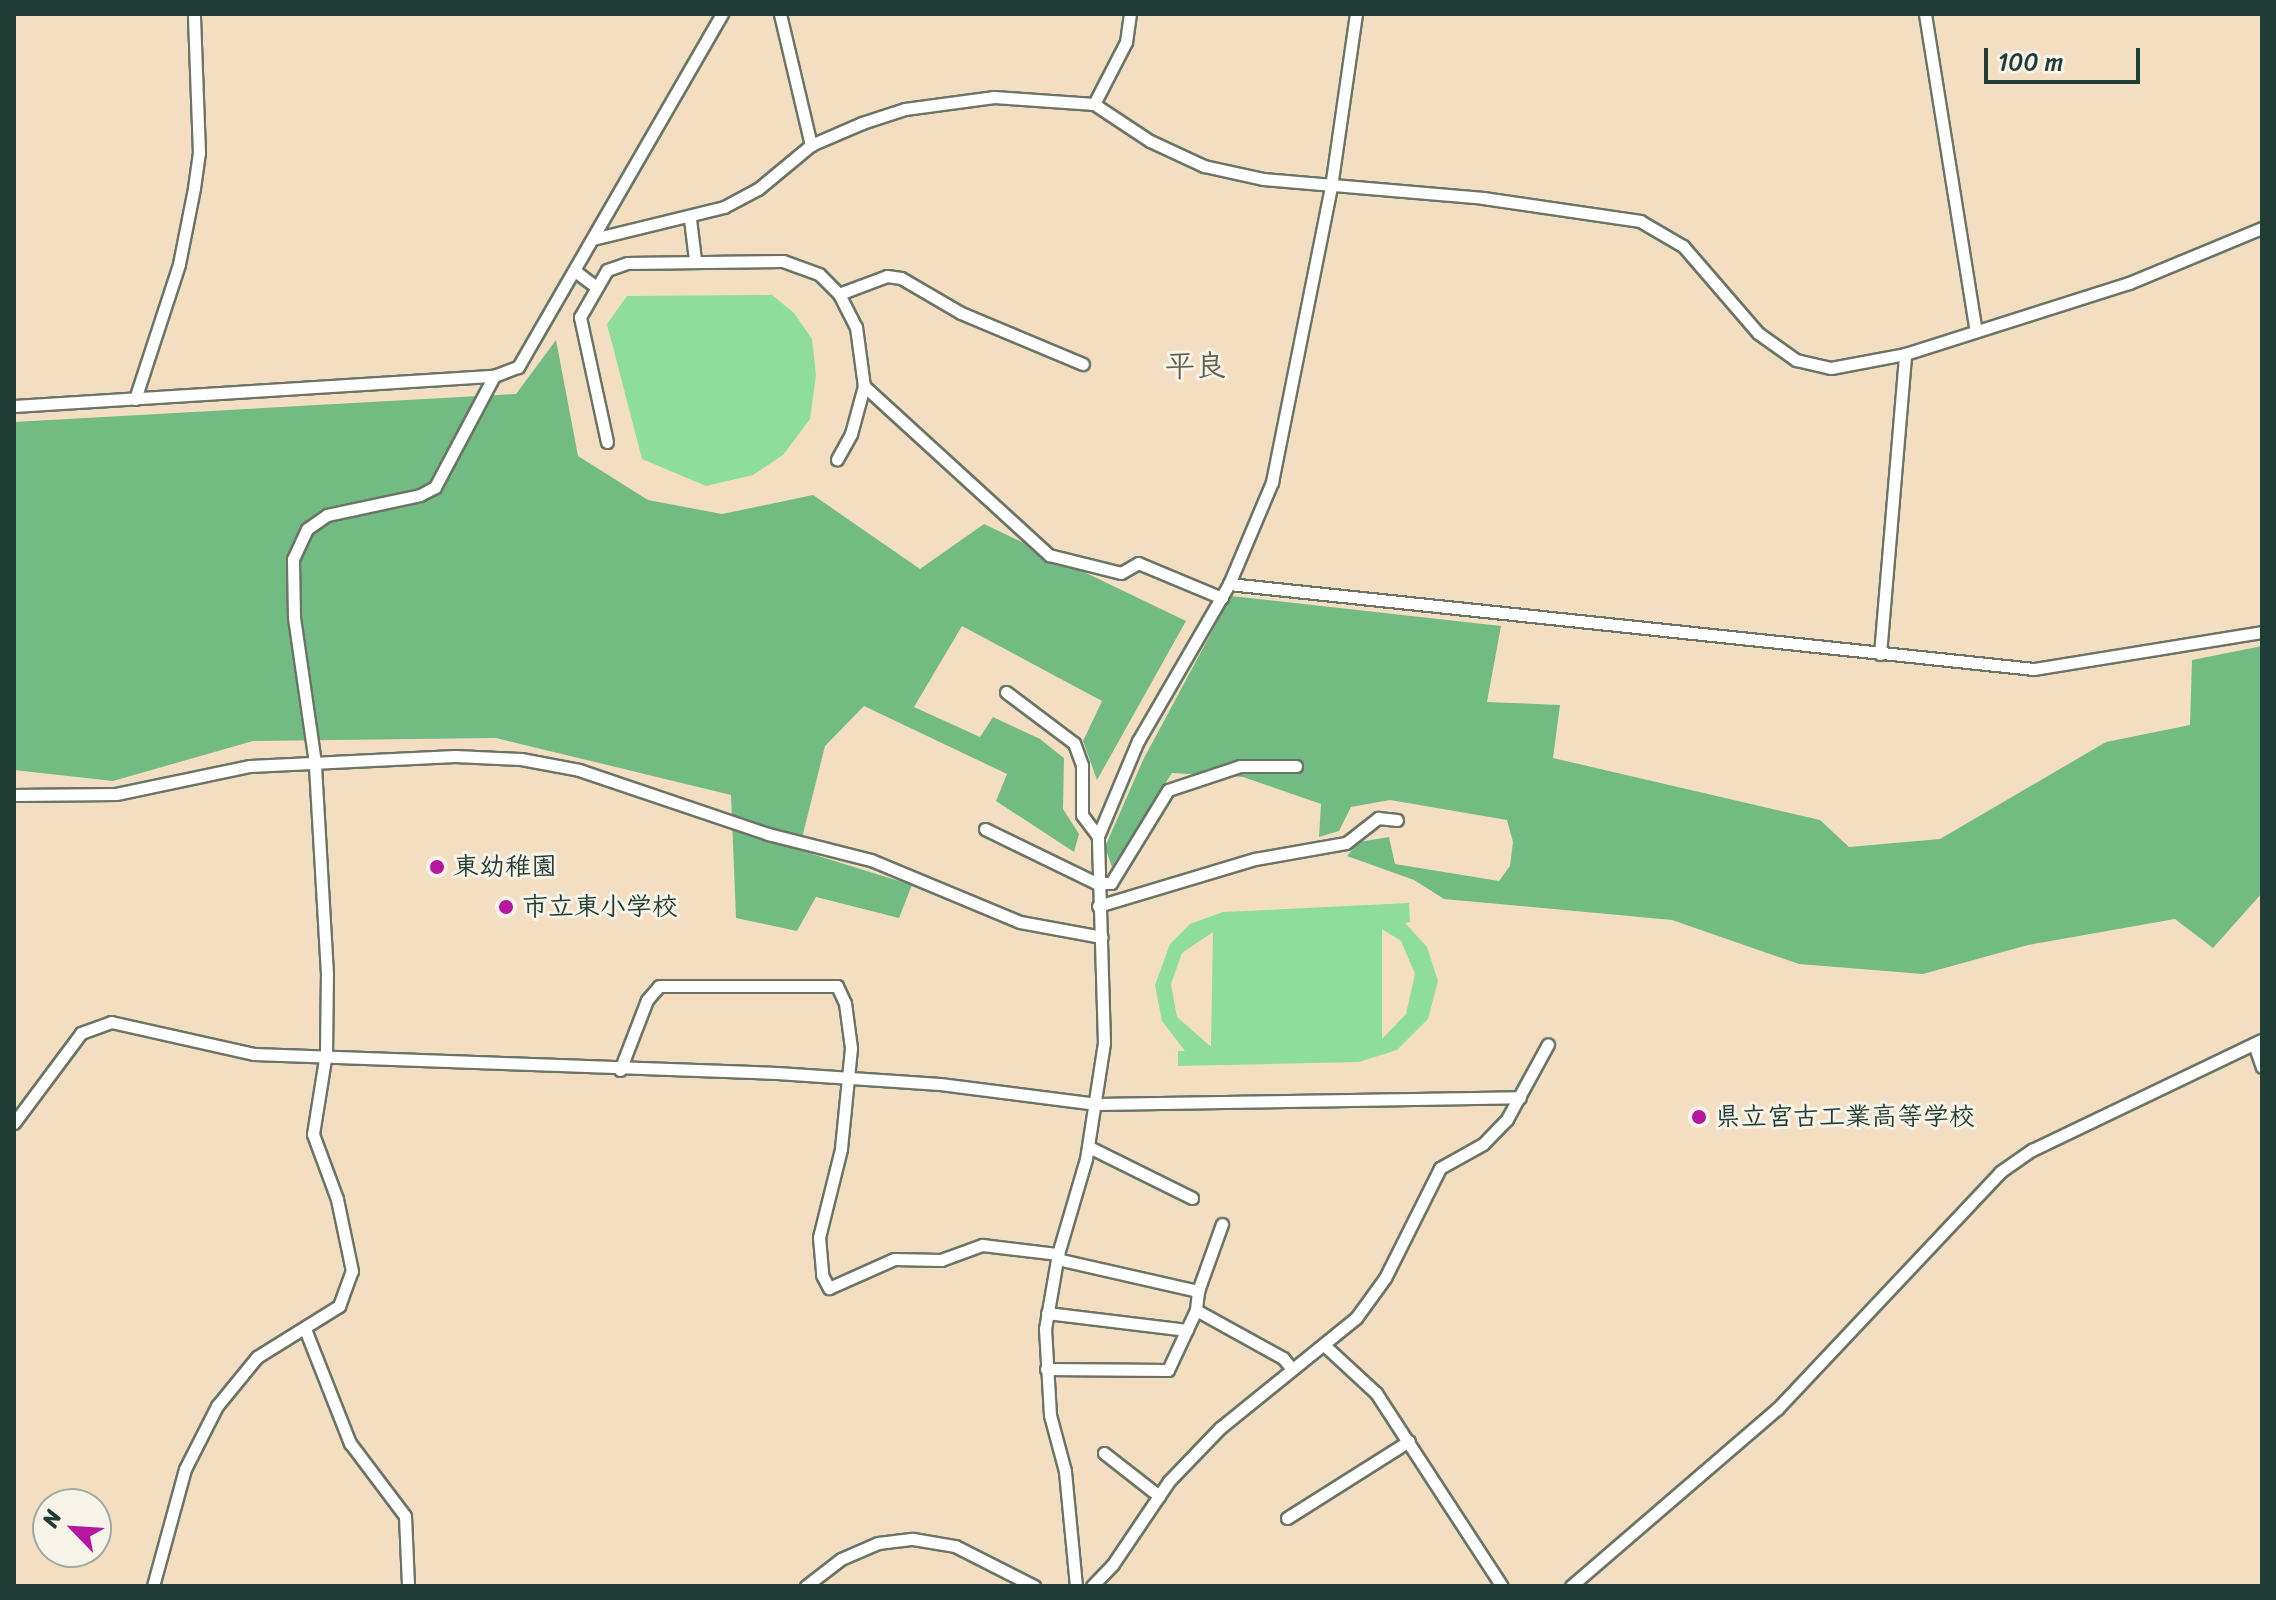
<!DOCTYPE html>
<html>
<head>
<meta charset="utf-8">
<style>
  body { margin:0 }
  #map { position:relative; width:2276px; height:1600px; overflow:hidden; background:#f4dec2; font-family:Sriracha,"Klee One",sans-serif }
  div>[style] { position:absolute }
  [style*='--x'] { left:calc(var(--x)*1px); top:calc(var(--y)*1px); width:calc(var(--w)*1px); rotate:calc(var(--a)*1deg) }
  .green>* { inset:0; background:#8edd9c }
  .forest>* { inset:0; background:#72bc84 }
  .roads { filter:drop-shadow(2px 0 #6a7566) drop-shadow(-2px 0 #6a7566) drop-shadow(0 2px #6a7566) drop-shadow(0 -2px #6a7566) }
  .minor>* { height:11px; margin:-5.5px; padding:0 5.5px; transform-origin:5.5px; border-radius:5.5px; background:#fff }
  .dots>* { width:22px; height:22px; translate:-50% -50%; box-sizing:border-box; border:4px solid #f7f3e8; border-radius:50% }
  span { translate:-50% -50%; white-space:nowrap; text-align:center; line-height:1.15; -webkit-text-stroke:6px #f7f3e8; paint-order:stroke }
  .poi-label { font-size:26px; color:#1f3d34; font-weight:700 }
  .left { translate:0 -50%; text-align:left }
  .quarter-label { font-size:30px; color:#60624f; font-weight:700 }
  .frame { position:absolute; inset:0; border:16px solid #1f3d34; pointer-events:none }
  .north { position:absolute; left:32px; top:1488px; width:80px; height:80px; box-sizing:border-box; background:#f7f3e8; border:2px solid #a1aaa0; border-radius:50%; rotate:295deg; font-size:22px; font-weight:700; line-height:32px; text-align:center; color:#1f3d34 }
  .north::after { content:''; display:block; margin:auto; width:28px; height:36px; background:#b5179e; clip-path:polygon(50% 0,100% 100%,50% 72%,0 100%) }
  .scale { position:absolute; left:1984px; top:48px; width:156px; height:36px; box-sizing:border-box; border:4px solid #1f3d34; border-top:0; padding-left:10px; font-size:24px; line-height:28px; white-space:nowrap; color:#1f3d34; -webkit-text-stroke:6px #f7f3e8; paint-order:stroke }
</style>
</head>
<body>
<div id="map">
  <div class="green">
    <div style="clip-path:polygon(772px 295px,794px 313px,812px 339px,816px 375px,810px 419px,783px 455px,753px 475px,706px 486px,642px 459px,607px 324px,627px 296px)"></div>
    <div style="clip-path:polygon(evenodd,1409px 903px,1410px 922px,1405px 923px,1427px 947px,1438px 981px,1428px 1019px,1397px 1050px,1359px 1062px,1178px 1066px,1178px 1051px,1185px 1051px,1162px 1021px,1155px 985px,1170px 944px,1190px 924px,1223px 912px,1409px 903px,1382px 929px,1401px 941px,1415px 974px,1406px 1014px,1382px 1039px,1382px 929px,1409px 903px,1213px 932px,1211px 1046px,1210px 1046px,1177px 1017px,1171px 984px,1182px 953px,1213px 932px)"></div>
  </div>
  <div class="forest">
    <div style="clip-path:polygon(556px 340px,578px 456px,648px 500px,722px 514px,813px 495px,920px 569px,984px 524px,1186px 621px,1097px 780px,1083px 741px,1102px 701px,962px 626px,914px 707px,980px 737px,993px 717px,1040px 739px,1064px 758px,1063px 809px,1079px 834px,1074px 852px,996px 801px,1007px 774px,864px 706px,825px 746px,799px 850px,912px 885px,899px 918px,816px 897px,797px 931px,736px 918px,731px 795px,496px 738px,253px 741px,113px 781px,14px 770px,14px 422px,516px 394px)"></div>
    <div style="clip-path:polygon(1231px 596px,1501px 626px,1487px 702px,1560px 705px,1553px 758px,1820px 820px,1849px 847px,1940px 839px,2106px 742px,2190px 725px,2192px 660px,2262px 646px,2262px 893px,2213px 948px,2175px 919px,2028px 945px,1923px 974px,1799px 964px,1672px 920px,1444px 899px,1414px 880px,1347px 856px,1359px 842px,1389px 837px,1395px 864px,1499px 881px,1510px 866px,1513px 842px,1507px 820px,1390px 800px,1351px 807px,1339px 831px,1319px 837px,1321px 804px,1243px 777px,1172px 773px,1112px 867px,1105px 847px,1143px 760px)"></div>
  </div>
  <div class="roads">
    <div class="minor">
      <div style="--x:780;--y:14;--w:135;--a:76.7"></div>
      <div style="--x:1925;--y:14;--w:321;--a:80.9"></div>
      <div style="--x:1094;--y:104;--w:70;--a:-62.7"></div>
      <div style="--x:1126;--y:42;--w:28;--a:-82"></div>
      <div style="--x:690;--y:219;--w:41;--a:83"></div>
      <div style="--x:593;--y:239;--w:135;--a:-13.7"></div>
      <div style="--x:724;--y:207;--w:38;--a:-28"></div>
      <div style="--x:758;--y:189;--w:69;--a:-39.7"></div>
      <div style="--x:811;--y:145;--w:56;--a:-23.3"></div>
      <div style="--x:862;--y:123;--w:45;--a:-18"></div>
      <div style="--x:905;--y:109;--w:90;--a:-7.7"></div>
      <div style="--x:994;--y:97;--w:100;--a:4"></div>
      <div style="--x:1094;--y:104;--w:67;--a:33.5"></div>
      <div style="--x:1150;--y:141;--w:60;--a:24.8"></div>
      <div style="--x:1204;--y:166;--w:60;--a:12.4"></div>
      <div style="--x:1263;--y:179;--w:221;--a:4.9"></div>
      <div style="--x:1483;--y:198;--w:159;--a:8.3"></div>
      <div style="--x:1640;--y:221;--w:50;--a:30.2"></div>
      <div style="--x:1683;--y:246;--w:115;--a:49.2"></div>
      <div style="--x:1758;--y:333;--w:47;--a:35.4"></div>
      <div style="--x:1796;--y:360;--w:36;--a:13"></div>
      <div style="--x:1831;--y:368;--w:75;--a:-10.7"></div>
      <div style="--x:1905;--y:354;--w:235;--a:-17.6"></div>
      <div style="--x:2129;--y:283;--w:144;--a:-22.5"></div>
      <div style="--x:575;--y:271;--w:25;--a:37"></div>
      <div style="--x:839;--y:294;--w:51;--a:-20.6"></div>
      <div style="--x:887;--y:276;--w:14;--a:8"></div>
      <div style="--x:901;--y:278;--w:69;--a:30.3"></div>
      <div style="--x:961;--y:313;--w:132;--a:22.7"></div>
      <div style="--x:864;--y:386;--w:251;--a:42.4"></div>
      <div style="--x:1049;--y:555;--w:74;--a:14"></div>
      <div style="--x:1121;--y:573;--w:20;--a:-30"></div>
      <div style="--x:1138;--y:563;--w:91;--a:22.6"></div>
      <div style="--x:135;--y:399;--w:142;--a:-71.9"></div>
      <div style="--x:179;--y:264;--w:77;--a:-78.8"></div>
      <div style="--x:194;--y:188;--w:35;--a:-82"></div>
      <div style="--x:199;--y:153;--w:139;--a:-92.1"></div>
      <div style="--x:14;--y:406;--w:481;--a:-3.6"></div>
      <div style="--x:494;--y:376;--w:26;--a:-21"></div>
      <div style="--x:518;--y:367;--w:408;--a:-60"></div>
      <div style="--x:607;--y:442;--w:128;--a:-102.2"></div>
      <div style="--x:580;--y:317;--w:54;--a:-60.1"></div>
      <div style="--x:607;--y:270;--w:21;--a:-19"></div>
      <div style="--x:627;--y:263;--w:156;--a:-0.7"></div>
      <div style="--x:783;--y:261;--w:38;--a:20"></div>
      <div style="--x:819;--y:274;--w:28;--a:45"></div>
      <div style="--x:839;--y:294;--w:37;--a:63"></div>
      <div style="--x:856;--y:327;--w:60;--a:82.3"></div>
      <div style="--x:864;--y:386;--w:50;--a:105.2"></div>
      <div style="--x:851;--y:434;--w:29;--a:119"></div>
      <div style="--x:1229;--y:584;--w:809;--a:6.03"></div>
      <div style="--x:2034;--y:669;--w:231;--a:-9.2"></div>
      <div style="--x:1880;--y:654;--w:301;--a:-85.2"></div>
      <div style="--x:1006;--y:692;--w:85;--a:36.9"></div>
      <div style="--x:1074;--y:743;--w:23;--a:70"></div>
      <div style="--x:1082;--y:765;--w:50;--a:90"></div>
      <div style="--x:1082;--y:815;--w:26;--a:53"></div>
      <div style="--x:14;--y:795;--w:102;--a:-0.6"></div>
      <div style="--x:116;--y:794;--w:137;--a:-11.8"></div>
      <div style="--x:250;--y:766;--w:205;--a:-2.8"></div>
      <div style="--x:455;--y:756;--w:66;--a:2.6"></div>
      <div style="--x:521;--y:759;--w:59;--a:10.7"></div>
      <div style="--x:579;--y:770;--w:200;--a:18.7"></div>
      <div style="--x:768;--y:834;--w:106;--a:14.2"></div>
      <div style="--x:871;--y:860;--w:161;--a:22.6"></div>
      <div style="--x:1020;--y:922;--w:83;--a:10.4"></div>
      <div style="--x:985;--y:829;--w:123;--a:25.9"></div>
      <div style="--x:1096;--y:883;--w:15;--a:0"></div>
      <div style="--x:1111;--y:883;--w:109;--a:-58.5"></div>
      <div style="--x:1168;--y:790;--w:76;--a:-18.4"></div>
      <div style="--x:1240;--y:766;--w:56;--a:0"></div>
      <div style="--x:1098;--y:906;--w:164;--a:-16.7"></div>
      <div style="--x:1255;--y:859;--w:92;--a:-10"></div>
      <div style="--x:1346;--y:843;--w:41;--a:-38"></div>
      <div style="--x:1378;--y:818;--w:19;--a:6"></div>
      <div style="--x:2254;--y:1044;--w:24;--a:71"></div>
      <div style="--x:620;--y:1070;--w:75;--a:-68.9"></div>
      <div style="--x:647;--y:1000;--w:18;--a:-49"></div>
      <div style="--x:659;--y:986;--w:178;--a:0"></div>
      <div style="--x:837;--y:986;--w:19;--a:65"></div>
      <div style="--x:845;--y:1003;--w:45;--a:82.4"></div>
      <div style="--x:851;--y:1048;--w:101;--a:95.7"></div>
      <div style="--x:841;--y:1149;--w:91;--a:104"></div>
      <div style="--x:819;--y:1237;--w:38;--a:85"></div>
      <div style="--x:822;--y:1275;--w:15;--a:62"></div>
      <div style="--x:829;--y:1288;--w:71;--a:-24"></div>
      <div style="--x:894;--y:1259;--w:47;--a:1.2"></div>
      <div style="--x:941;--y:1260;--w:44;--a:-20.1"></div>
      <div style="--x:982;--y:1245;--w:77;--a:6.8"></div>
      <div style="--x:14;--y:1123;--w:112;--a:-53.3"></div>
      <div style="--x:81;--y:1033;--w:32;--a:-20"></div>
      <div style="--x:111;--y:1022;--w:147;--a:12.6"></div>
      <div style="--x:254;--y:1054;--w:523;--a:2.08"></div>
      <div style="--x:777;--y:1073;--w:163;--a:3.9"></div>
      <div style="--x:940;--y:1084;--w:158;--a:7.3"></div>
      <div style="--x:1097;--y:1104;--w:423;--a:-0.9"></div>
      <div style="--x:1089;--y:1147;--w:115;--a:26.3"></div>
      <div style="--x:1057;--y:1259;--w:145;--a:12.8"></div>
      <div style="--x:1196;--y:1310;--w:99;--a:28.9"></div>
      <div style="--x:1283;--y:1358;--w:13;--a:51"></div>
      <div style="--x:1047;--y:1313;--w:141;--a:6.9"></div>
      <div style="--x:305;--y:1329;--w:123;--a:68.5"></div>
      <div style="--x:350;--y:1443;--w:91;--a:53"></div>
      <div style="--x:405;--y:1516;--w:70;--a:87.5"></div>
      <div style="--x:1324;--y:1345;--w:71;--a:42.7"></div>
      <div style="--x:1376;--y:1393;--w:230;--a:56.9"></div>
      <div style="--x:1046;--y:1369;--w:122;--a:0.5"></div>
      <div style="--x:1168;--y:1370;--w:66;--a:-65"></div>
      <div style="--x:1196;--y:1310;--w:19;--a:-84"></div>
      <div style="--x:1198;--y:1291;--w:71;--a:-70.3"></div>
      <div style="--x:1104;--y:1453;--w:70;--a:38"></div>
      <div style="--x:1287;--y:1518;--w:144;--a:-32.3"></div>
      <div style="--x:153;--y:1586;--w:121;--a:-74.7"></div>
      <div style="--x:185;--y:1469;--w:71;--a:-63.1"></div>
      <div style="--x:217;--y:1406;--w:63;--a:-50.8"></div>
      <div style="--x:257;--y:1357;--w:97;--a:-31.9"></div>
      <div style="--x:339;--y:1306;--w:37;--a:-70"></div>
      <div style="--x:352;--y:1271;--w:74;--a:-101.8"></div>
      <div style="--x:337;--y:1199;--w:69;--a:-110.3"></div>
      <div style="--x:313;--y:1134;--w:82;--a:-80.9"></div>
      <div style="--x:326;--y:1053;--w:79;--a:-89.3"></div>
      <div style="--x:327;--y:974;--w:211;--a:-93.3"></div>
      <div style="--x:315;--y:763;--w:148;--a:-98.2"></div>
      <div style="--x:294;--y:617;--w:58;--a:-91"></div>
      <div style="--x:293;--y:559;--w:33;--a:-65"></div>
      <div style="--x:307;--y:529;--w:24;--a:-35"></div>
      <div style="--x:327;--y:515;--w:95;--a:-12.1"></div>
      <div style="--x:420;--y:495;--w:17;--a:-28"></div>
      <div style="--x:435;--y:487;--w:126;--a:-62"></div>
      <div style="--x:806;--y:1586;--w:44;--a:-37.6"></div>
      <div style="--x:841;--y:1559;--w:40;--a:-23.4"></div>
      <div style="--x:878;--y:1543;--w:35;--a:-7"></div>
      <div style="--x:913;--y:1539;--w:43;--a:9.5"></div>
      <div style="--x:955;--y:1546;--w:89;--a:26.9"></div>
      <div style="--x:1076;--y:1586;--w:116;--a:-95.5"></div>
      <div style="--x:1065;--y:1471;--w:58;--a:-105"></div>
      <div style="--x:1050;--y:1415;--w:86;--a:-93.3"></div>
      <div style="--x:1045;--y:1329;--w:76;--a:-80.2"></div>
      <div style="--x:1058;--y:1254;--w:99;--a:-73.6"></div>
      <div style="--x:1086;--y:1159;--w:117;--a:-81.2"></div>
      <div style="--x:1104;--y:1043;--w:207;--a:-91.7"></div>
      <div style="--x:1098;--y:836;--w:103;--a:-67.2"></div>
      <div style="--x:1138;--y:741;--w:181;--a:-59.9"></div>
      <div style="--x:1229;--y:584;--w:111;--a:-67.1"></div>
      <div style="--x:1272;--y:482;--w:301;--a:-78.7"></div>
      <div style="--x:1331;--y:187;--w:175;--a:-81.8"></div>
      <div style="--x:1092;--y:1586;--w:30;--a:-46"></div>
      <div style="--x:1113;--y:1564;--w:100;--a:-56"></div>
      <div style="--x:1169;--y:1481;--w:74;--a:-46.1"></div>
      <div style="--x:1220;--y:1428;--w:175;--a:-39"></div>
      <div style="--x:1356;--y:1318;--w:49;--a:-54.1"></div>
      <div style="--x:1385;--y:1278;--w:123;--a:-63.4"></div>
      <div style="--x:1440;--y:1168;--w:49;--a:-29.2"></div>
      <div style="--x:1483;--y:1144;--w:35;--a:-46"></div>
      <div style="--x:1507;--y:1119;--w:85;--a:-61.3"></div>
      <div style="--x:1571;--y:1586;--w:272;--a:-40.7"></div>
      <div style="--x:1777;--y:1409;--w:325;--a:-46.7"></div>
      <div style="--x:2000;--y:1172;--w:39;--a:-35"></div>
      <div style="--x:2032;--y:1150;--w:255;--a:-25.6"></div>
    </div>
  </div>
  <div class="dots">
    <div style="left:437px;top:867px;background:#b5179e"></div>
    <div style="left:506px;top:907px;background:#b5179e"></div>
    <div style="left:1699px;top:1117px;background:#b5179e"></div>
  </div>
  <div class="poi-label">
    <span class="left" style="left:453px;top:867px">東幼稚園</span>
    <span class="left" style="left:522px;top:907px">市立東小学校</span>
    <span class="left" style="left:1715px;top:1117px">県立宮古工業高等学校</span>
  </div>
  <div class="quarter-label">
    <span style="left:1195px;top:366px">平良</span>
  </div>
  <div class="frame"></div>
  <div class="north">N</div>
  <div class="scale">100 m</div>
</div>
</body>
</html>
